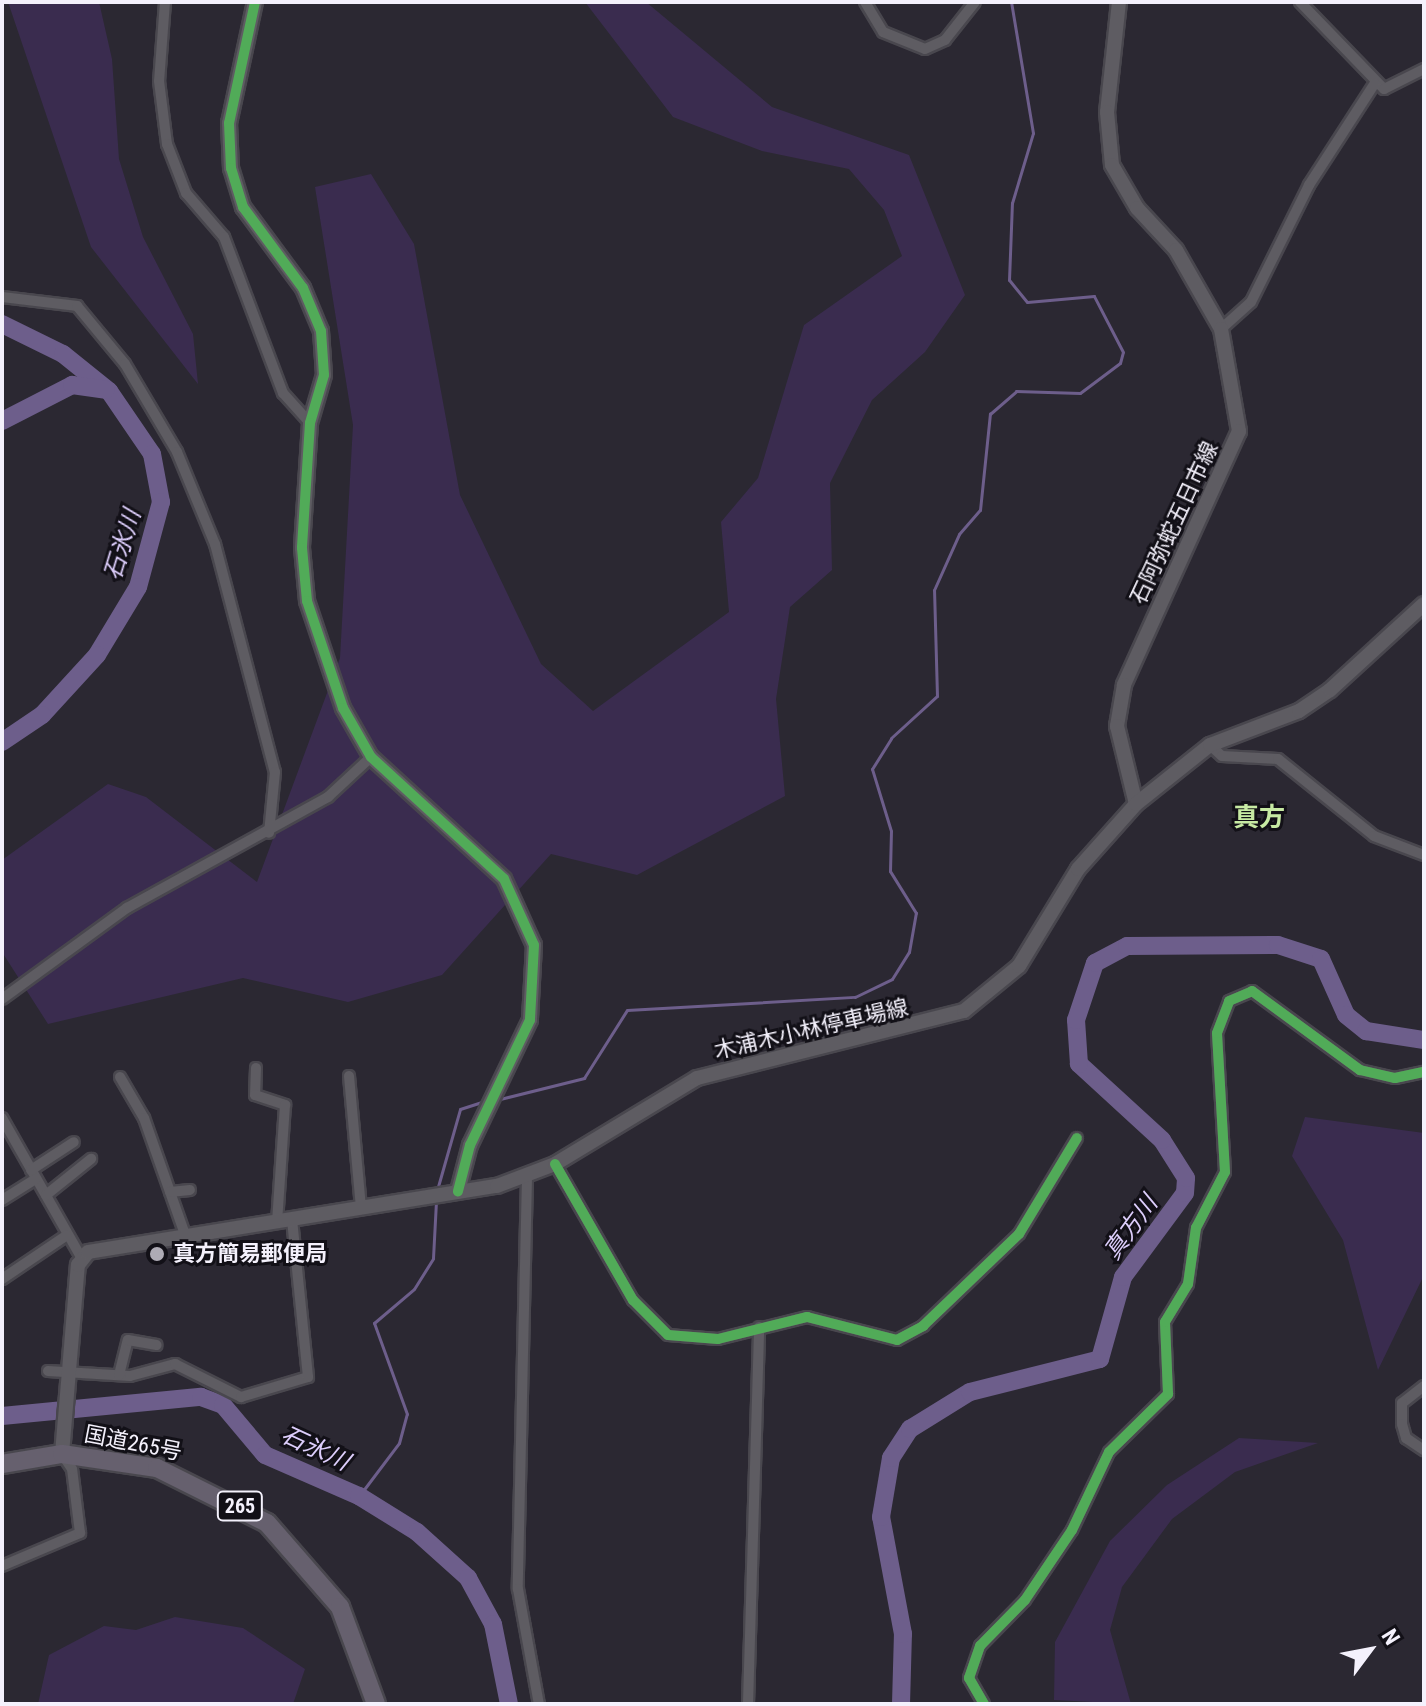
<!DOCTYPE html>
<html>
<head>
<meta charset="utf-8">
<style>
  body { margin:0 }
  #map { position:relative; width:1426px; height:1706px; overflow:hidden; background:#2b2832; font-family:"Roboto Condensed","Noto Sans JP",sans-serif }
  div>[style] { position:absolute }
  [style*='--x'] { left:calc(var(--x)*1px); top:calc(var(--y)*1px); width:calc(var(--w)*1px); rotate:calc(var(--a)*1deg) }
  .green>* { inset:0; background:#3a2c4f }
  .stream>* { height:3px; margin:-1.5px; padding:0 1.5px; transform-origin:1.5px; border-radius:1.5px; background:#6d5e8b }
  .river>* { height:18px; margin:-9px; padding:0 9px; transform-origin:9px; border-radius:9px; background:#6d5e8b }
  .roads { filter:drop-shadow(2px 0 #49474e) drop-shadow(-2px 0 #49474e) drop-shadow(0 2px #49474e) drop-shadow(0 -2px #49474e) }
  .street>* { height:10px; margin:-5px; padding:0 5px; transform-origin:5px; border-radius:5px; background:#5e5c62 }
  .secondary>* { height:14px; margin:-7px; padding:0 7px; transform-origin:7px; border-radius:7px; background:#5e5c62 }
  .highway>* { height:18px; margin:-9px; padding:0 9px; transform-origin:9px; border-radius:9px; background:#66606e }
  .cycleway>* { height:10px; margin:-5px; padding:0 5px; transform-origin:5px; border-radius:5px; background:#51ab58 }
  .dots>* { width:22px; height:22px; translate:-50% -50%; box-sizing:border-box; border:4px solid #121017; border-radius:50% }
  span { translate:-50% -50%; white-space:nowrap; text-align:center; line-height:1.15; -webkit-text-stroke:6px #121017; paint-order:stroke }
  .shield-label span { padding:2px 6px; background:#121017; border:2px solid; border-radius:6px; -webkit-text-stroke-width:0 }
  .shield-label { font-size:20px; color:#f4f1fc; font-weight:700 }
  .street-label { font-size:22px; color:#f4f1fc }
  .poi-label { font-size:22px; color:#f4f1fc; font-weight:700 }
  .left { translate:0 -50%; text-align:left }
  .water-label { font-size:24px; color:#ddcefc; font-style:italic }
  .quarter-label { font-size:26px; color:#c7eaa3; font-weight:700 }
  .frame { position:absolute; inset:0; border:4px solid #f4f1fc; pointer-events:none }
  .north { position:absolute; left:1330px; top:1610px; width:80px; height:80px; -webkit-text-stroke:6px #121017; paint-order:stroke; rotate:58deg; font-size:22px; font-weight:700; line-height:32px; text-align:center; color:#f4f1fc }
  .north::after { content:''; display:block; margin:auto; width:28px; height:36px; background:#f4f1fc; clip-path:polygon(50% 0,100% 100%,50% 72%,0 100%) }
</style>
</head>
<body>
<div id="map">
  <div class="green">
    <div style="clip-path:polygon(8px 2px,99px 2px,112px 59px,119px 159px,143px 237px,193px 334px,198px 384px,91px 247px)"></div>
    <div style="clip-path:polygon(585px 2px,646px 2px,772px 107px,909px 155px,965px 295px,925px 352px,872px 400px,830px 483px,832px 570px,790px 607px,776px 699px,785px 796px,637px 875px,551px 854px,442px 975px,348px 1002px,243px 978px,48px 1024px,2px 952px,2px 860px,108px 784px,146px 797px,257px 882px,340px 658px,353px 425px,315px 187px,371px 174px,414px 244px,460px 495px,541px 664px,593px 711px,729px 612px,721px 522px,758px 478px,804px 325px,902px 256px,884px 210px,849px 169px,762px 151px,673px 117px)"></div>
    <div style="clip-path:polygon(1305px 1117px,1424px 1133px,1424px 1275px,1378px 1370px,1343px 1240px,1292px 1156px)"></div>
    <div style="clip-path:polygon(1239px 1438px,1318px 1443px,1235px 1472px,1172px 1519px,1122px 1587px,1110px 1630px,1131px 1704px,1054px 1700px,1055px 1642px,1110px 1541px,1167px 1485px)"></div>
    <div style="clip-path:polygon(175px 1617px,243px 1628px,305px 1669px,293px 1704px,38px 1704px,49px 1655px,104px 1626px,136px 1630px)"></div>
  </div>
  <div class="stream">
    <div style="--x:496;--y:1100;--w:91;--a:-14"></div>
    <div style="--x:584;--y:1078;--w:80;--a:-57.7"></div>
    <div style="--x:627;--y:1010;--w:228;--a:-3.3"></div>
    <div style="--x:855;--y:997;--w:41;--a:-25.9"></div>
    <div style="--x:892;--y:979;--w:32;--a:-58"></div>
    <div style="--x:909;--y:952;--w:40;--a:-80"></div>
    <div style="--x:916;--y:913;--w:49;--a:-121.8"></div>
    <div style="--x:890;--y:871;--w:40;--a:-88.6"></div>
    <div style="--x:891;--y:831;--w:65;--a:-107"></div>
    <div style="--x:872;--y:769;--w:36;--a:-58"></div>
    <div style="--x:891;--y:738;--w:62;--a:-42.4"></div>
    <div style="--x:937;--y:696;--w:106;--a:-91.6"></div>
    <div style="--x:934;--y:590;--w:61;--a:-65.9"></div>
    <div style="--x:959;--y:534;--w:32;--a:-49"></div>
    <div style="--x:980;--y:510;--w:97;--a:-84.1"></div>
    <div style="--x:990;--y:414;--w:35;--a:-41"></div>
    <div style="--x:1016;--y:391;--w:64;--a:1.8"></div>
    <div style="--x:1080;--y:393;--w:50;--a:-36.9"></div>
    <div style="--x:1120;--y:363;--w:11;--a:-75"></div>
    <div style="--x:1123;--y:352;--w:63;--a:-117.4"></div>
    <div style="--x:1094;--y:296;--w:67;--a:174.9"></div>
    <div style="--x:1027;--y:302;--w:28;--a:-129"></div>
    <div style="--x:1009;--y:280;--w:77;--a:-87.8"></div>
    <div style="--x:1012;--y:203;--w:73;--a:-73.3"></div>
    <div style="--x:1033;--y:133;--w:133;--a:-99.5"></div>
    <div style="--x:437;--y:1190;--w:84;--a:-74.1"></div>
    <div style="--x:460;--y:1109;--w:26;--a:-18"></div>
    <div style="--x:359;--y:1496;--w:66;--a:-53"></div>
    <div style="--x:399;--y:1443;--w:30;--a:-75"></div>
    <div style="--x:407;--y:1414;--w:97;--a:-109.9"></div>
    <div style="--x:374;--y:1323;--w:52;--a:-40.4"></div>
    <div style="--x:414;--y:1289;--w:36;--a:-58"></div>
    <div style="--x:433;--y:1258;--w:57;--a:-87"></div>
  </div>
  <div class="river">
    <div style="--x:2;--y:324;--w:68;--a:26.2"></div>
    <div style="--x:63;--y:354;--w:59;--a:38.8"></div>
    <div style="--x:109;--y:391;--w:76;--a:55.7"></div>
    <div style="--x:152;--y:454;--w:49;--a:79.4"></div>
    <div style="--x:161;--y:502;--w:88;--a:105.1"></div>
    <div style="--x:138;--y:587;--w:79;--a:121.1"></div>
    <div style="--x:97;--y:655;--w:81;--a:132.5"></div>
    <div style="--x:42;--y:715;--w:48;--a:146"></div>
    <div style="--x:2;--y:421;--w:79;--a:-27.2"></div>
    <div style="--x:72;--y:385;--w:34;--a:8"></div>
    <div style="--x:2;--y:1416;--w:200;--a:-5.5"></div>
    <div style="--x:201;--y:1397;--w:23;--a:20"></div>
    <div style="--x:223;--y:1405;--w:65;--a:50"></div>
    <div style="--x:265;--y:1455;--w:103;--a:23.6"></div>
    <div style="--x:359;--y:1496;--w:68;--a:31.8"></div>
    <div style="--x:417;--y:1532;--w:69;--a:42"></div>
    <div style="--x:468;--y:1578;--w:52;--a:61.5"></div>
    <div style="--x:493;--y:1624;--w:82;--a:78.7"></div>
    <div style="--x:901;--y:1704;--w:70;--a:-88.4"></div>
    <div style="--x:903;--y:1634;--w:119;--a:-100.6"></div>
    <div style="--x:881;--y:1517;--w:60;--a:-80.4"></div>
    <div style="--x:891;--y:1458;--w:35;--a:-57"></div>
    <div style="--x:910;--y:1429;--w:70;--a:-31.7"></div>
    <div style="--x:970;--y:1392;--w:134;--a:-14.2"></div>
    <div style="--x:1100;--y:1359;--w:85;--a:-74.3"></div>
    <div style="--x:1123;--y:1277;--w:104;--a:-53.6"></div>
    <div style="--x:1185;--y:1193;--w:15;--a:-86"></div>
    <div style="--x:1186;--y:1178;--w:45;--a:-122.3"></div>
    <div style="--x:1162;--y:1140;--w:113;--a:-137.5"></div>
    <div style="--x:1079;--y:1064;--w:44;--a:-93.9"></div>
    <div style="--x:1076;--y:1020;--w:60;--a:-71.6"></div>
    <div style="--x:1095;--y:963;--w:36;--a:-28"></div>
    <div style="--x:1127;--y:946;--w:151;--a:-0.4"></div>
    <div style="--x:1278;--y:945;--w:45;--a:18"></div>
    <div style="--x:1321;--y:959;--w:61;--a:65.9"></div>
    <div style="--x:1346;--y:1015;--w:26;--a:39"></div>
    <div style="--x:1366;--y:1031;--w:59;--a:8.8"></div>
  </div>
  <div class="roads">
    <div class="street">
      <div style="--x:165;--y:2;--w:79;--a:94.3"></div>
      <div style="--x:159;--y:81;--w:64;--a:82.8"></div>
      <div style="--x:167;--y:144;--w:53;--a:68.8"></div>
      <div style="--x:186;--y:193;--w:58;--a:49.2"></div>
      <div style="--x:224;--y:237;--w:167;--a:69.3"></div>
      <div style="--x:283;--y:393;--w:40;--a:48"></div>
      <div style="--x:865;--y:2;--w:35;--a:59"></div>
      <div style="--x:883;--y:32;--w:45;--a:22"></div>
      <div style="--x:925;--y:49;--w:22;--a:-24"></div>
      <div style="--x:945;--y:40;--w:48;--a:-51.7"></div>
      <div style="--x:1300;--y:2;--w:121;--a:46"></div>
      <div style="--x:1384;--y:89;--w:45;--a:-26.6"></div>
      <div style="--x:2;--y:297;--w:76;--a:6.8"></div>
      <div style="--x:77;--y:306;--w:75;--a:50.4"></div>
      <div style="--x:125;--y:364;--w:102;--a:59.4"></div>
      <div style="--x:177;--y:452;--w:100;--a:67.6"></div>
      <div style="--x:215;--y:544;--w:236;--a:75.3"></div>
      <div style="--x:275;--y:772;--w:61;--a:95.6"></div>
      <div style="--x:1221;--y:329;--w:40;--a:-42"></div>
      <div style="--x:1251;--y:302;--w:131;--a:-63.6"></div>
      <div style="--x:1309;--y:185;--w:121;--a:-57.1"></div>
      <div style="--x:1210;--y:745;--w:16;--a:43"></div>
      <div style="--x:1222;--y:756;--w:56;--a:3.1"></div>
      <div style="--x:1278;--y:759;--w:123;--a:38.7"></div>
      <div style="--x:1374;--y:836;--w:53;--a:20.8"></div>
      <div style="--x:2;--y:999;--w:155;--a:-36.1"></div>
      <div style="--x:127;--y:908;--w:230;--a:-28.9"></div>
      <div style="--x:328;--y:797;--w:59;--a:-42.9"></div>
      <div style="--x:256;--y:1068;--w:27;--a:92"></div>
      <div style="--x:255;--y:1095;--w:32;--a:18"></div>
      <div style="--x:285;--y:1105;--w:116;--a:93.9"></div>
      <div style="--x:349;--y:1076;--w:132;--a:84.8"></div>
      <div style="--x:120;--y:1077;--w:48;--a:59.7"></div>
      <div style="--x:144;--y:1118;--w:126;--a:70.6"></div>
      <div style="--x:2;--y:1118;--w:160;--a:60.4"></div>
      <div style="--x:555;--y:1164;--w:157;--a:60.2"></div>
      <div style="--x:633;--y:1300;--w:49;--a:45"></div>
      <div style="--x:668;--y:1335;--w:50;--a:4.6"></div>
      <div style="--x:718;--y:1339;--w:92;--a:-13.9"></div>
      <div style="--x:807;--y:1317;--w:93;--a:14.3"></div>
      <div style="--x:897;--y:1340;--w:30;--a:-28"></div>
      <div style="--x:923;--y:1326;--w:133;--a:-43.8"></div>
      <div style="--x:1019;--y:1234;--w:112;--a:-58.9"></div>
      <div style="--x:31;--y:1170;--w:51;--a:-33.1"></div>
      <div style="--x:527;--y:1177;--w:412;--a:91.3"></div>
      <div style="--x:518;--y:1589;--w:117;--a:79.7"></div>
      <div style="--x:170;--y:1192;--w:20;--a:-6"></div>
      <div style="--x:46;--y:1195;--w:58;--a:-38.7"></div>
      <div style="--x:2;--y:1200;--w:40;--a:-32"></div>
      <div style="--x:2;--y:1279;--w:78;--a:-34.1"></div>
      <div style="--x:48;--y:1371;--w:82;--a:3.5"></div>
      <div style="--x:130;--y:1376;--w:47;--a:-14.9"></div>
      <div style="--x:175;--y:1364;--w:74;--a:26.6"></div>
      <div style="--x:241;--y:1397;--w:70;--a:-16.6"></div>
      <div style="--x:308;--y:1377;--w:159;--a:-95.8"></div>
      <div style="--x:119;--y:1375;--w:36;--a:-76"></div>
      <div style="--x:128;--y:1340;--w:29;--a:10"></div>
      <div style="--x:1424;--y:1386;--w:28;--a:142"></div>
      <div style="--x:1402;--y:1403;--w:21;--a:90"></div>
      <div style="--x:1402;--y:1424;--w:15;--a:74"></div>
      <div style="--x:1406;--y:1438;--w:22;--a:34"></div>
      <div style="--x:2;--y:1566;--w:85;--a:-22.9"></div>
      <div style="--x:80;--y:1533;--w:64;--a:-97.1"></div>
      <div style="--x:72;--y:1469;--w:18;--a:-124"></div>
      <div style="--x:748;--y:1704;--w:377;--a:-88.3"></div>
      <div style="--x:984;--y:1704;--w:30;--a:-120"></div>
      <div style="--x:969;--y:1678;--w:34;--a:-71"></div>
      <div style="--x:980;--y:1646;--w:64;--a:-45.6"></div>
      <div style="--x:1025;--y:1600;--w:84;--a:-56.1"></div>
      <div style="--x:1072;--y:1530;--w:86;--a:-64.6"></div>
      <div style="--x:1109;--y:1452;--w:83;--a:-44.5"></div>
      <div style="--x:1168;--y:1394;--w:72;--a:-92.4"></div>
      <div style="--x:1165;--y:1322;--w:44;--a:-58.8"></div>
      <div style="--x:1188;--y:1284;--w:57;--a:-81.9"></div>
      <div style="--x:1196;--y:1228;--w:63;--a:-62.6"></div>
      <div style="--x:1225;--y:1172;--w:139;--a:-93.3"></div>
      <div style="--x:1217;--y:1033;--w:34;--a:-69"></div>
      <div style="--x:1229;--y:1001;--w:25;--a:-23"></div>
      <div style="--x:1252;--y:991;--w:134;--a:36.2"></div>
      <div style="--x:1360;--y:1070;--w:36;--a:13"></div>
      <div style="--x:1395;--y:1078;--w:30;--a:-12"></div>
    </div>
    <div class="secondary">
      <div style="--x:255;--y:2;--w:124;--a:102.1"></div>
      <div style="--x:229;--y:123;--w:45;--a:87.5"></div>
      <div style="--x:231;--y:168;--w:41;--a:72.9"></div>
      <div style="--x:243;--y:207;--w:101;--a:53.5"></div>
      <div style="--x:303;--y:288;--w:47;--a:67.3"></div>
      <div style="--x:321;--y:331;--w:44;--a:86.1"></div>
      <div style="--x:324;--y:375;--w:50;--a:106.3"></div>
      <div style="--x:310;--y:423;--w:125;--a:93.7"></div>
      <div style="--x:302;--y:548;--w:53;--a:84.6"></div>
      <div style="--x:307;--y:601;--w:113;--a:71.4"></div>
      <div style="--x:343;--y:708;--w:56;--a:60.3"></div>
      <div style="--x:371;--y:757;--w:180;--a:42.5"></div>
      <div style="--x:504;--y:879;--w:72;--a:65.6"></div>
      <div style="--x:534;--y:945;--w:75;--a:93.1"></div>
      <div style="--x:530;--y:1020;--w:139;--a:115.6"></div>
      <div style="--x:470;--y:1145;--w:48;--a:104.6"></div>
      <div style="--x:1119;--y:2;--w:111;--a:96.2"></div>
      <div style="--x:1107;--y:112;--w:53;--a:84.6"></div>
      <div style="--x:1112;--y:165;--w:50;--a:59.8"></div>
      <div style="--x:1137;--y:208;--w:57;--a:47.1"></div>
      <div style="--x:1176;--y:250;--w:91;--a:60.3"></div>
      <div style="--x:1221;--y:329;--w:104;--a:80"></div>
      <div style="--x:1239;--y:431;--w:279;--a:114.4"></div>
      <div style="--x:1124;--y:685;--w:42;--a:99.7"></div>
      <div style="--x:1117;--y:726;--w:80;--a:76.3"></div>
      <div style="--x:62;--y:1454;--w:190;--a:-85.2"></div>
      <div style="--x:78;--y:1265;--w:16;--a:-52"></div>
      <div style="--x:88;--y:1252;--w:414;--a:-9.2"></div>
      <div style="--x:497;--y:1186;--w:62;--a:-20.8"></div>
      <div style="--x:555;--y:1164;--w:166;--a:-31.2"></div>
      <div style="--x:697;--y:1078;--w:275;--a:-14.1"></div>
      <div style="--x:964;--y:1011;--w:71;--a:-39.3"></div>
      <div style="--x:1019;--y:966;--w:114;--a:-58.7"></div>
      <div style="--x:1078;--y:869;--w:87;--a:-48.3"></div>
      <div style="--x:1136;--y:804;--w:95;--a:-38.6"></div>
      <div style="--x:1210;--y:745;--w:95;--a:-20.9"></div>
      <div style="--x:1299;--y:711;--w:37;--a:-34"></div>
      <div style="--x:1330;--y:690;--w:127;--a:-42.5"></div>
    </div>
    <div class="highway">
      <div style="--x:2;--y:1464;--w:61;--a:-9.5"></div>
      <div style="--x:62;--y:1454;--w:96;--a:8.4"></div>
      <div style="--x:157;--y:1468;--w:123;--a:26.6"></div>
      <div style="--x:267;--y:1523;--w:111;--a:49"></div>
      <div style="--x:340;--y:1607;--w:103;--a:69.6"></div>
    </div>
  </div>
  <div class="cycleway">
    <div style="--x:255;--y:2;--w:124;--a:102.1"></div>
    <div style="--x:229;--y:123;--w:45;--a:87.5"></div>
    <div style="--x:231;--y:168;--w:41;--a:72.9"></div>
    <div style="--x:243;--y:207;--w:101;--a:53.5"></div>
    <div style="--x:303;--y:288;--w:47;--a:67.3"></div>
    <div style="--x:321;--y:331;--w:44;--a:86.1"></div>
    <div style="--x:324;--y:375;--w:50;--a:106.3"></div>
    <div style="--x:310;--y:423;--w:125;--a:93.7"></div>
    <div style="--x:302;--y:548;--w:53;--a:84.6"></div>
    <div style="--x:307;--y:601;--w:113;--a:71.4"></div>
    <div style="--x:343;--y:708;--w:56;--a:60.3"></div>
    <div style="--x:371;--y:757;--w:180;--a:42.5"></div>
    <div style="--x:504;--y:879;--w:72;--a:65.6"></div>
    <div style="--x:534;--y:945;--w:75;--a:93.1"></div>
    <div style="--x:530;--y:1020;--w:139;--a:115.6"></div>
    <div style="--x:470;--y:1145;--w:48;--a:104.6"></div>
    <div style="--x:555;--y:1164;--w:157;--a:60.2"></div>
    <div style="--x:633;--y:1300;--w:49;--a:45"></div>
    <div style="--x:668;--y:1335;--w:50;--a:4.6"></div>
    <div style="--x:718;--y:1339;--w:92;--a:-13.9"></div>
    <div style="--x:807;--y:1317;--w:93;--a:14.3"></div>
    <div style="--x:897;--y:1340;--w:30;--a:-28"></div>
    <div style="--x:923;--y:1326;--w:133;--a:-43.8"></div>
    <div style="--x:1019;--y:1234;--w:112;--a:-58.9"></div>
    <div style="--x:984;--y:1704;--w:30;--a:-120"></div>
    <div style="--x:969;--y:1678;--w:34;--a:-71"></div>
    <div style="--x:980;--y:1646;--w:64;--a:-45.6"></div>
    <div style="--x:1025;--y:1600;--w:84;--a:-56.1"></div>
    <div style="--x:1072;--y:1530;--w:86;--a:-64.6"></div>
    <div style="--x:1109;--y:1452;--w:83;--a:-44.5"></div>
    <div style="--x:1168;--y:1394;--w:72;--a:-92.4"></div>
    <div style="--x:1165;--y:1322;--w:44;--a:-58.8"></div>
    <div style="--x:1188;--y:1284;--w:57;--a:-81.9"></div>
    <div style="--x:1196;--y:1228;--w:63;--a:-62.6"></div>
    <div style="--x:1225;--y:1172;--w:139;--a:-93.3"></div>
    <div style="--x:1217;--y:1033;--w:34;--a:-69"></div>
    <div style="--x:1229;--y:1001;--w:25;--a:-23"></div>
    <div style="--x:1252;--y:991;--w:134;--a:36.2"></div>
    <div style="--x:1360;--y:1070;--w:36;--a:13"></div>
    <div style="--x:1395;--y:1078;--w:30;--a:-12"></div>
  </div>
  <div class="dots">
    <div style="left:157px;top:1254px;background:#aeabb5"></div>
  </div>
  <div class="shield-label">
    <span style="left:240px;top:1506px">265</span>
  </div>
  <div class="street-label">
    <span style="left:1174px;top:523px;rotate:-65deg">石阿弥蛇五日市線</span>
    <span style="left:811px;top:1029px;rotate:-13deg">木浦木小林停車場線</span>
    <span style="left:133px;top:1443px;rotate:11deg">国道265号</span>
  </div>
  <div class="poi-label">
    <span class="left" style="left:173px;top:1254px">真方簡易郵便局</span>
  </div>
  <div class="water-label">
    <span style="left:123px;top:545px;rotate:-73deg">石氷川</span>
    <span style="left:1131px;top:1228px;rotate:-54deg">真方川</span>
    <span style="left:315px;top:1449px;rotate:25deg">石氷川</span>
  </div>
  <div class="quarter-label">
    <span style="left:1259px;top:818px">真方</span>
  </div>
  <div class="frame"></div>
  <div class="north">N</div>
</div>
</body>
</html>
